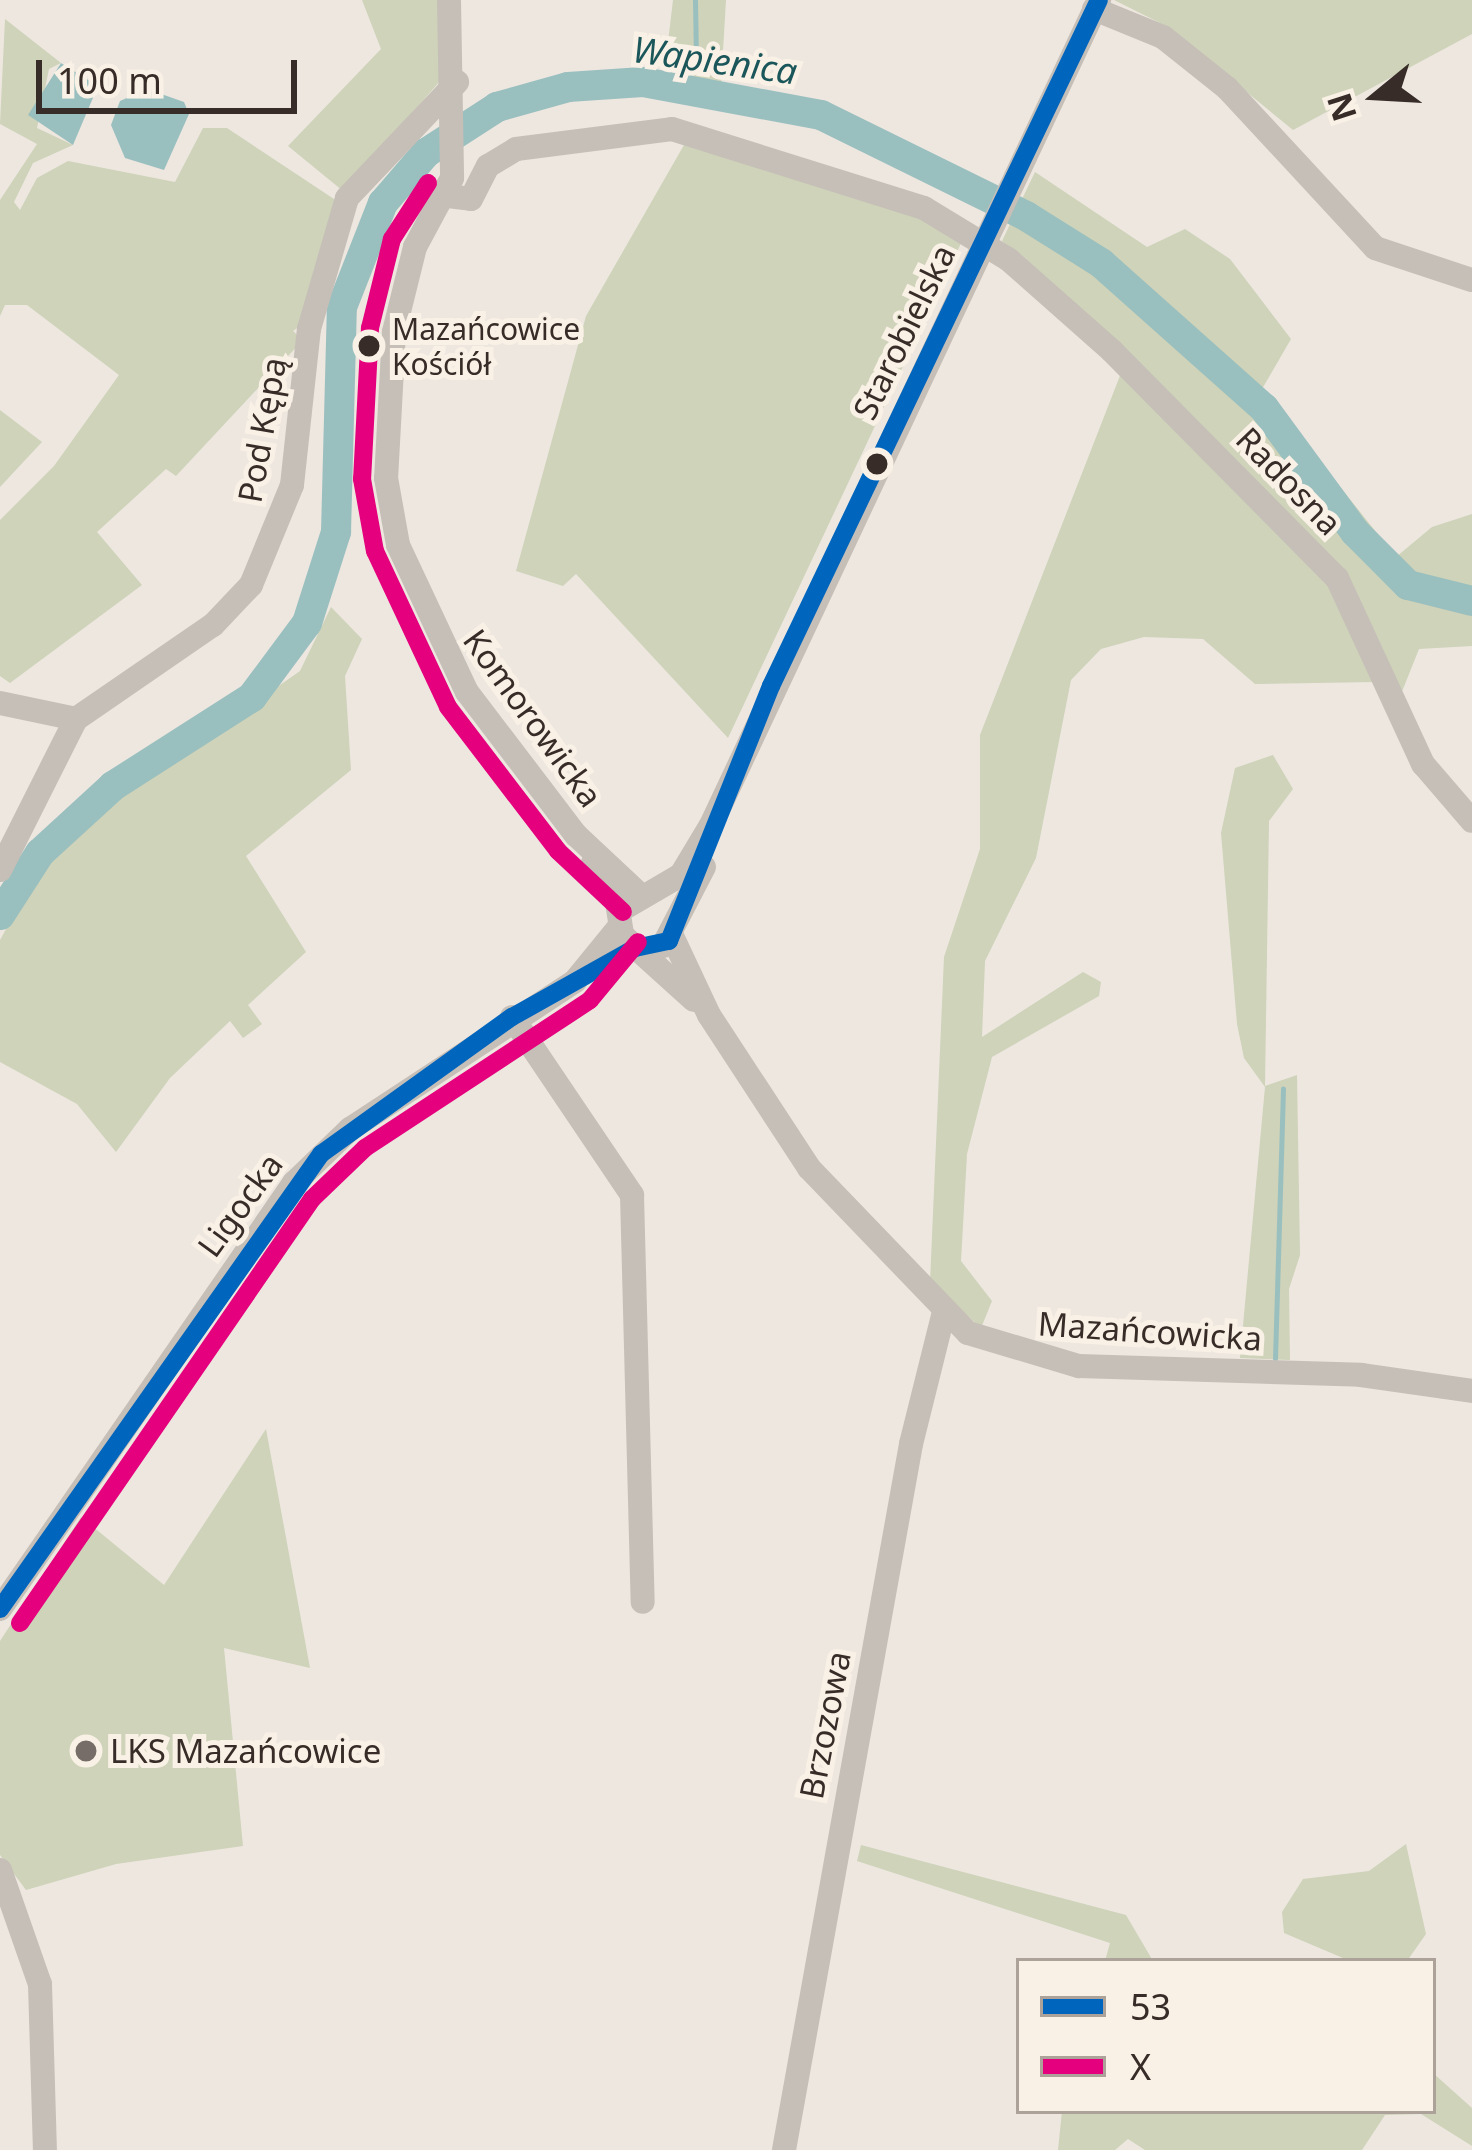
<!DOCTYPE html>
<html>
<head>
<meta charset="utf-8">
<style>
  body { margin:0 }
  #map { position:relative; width:1472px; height:2150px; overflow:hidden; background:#ede7e0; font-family:"Noto Sans",sans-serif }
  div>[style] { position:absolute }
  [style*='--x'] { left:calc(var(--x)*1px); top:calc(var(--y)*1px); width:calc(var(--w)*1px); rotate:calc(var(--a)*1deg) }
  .green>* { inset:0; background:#ced3b9 }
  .water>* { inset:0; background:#9abfbf }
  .stream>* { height:4.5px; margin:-2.25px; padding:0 2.25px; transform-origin:2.25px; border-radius:2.25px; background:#9abfbf }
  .river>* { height:30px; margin:-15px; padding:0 15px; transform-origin:15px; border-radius:15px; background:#9abfbf }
  .minor>* { height:24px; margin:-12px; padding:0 12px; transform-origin:12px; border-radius:12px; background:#c6bfb8 }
  .bus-1>* { height:18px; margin:-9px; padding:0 9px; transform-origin:9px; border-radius:9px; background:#0065bd }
  .bus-2>* { height:18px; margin:-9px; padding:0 9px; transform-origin:9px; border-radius:9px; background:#e5007d }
  .dots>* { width:33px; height:33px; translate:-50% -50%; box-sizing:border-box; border:6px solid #faf1e6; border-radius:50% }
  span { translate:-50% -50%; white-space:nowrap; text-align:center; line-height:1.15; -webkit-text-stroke:10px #faf1e6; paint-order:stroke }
  .bus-label { font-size:30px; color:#372c27 }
  .left { translate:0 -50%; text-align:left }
  .street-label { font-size:33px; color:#372c27 }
  .poi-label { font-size:33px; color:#372c27 }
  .water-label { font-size:36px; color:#1a565a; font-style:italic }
  .legend { position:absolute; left:1016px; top:1958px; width:420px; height:156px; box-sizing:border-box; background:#faf1e6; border:3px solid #aca29a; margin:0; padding:15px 21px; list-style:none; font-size:36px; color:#372c27 }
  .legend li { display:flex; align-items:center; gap:24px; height:60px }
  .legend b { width:60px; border:3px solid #aca29a }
  .north { position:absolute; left:1316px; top:36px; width:120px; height:120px; -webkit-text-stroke:9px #faf1e6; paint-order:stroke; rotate:252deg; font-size:33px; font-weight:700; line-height:48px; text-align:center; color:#372c27 }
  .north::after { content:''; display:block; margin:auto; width:42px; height:54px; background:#372c27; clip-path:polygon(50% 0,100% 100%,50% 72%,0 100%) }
  .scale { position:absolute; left:36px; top:60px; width:261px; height:54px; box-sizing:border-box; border:6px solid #372c27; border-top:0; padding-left:15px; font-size:36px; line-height:42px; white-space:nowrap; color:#372c27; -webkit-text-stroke:9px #faf1e6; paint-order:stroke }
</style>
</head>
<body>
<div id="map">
  <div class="green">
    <div style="clip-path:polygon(362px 0,440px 0,448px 72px,343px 191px,288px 146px,381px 49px)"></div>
    <div style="clip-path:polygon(673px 0,726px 0,721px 84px,697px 83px,666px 59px)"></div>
    <div style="clip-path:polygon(1114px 0,1472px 0,1472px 34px,1293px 130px,1166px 26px)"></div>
    <div style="clip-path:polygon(5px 19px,61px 63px,49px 69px,37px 128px,73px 145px,33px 163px,14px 202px,20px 210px,37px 178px,68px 161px,175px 182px,203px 128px,227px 128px,337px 201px,303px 324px,293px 331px,303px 340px,176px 476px,166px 469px,97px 532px,142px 585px,10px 683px,0 676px,0 520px,54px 466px,119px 375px,27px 305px,5px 305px,0 316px,0 200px,37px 144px,0 124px)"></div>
    <div style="clip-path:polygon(684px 145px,922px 215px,963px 239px,728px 738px,576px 574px,563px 586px,516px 571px,586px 316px)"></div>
    <div style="clip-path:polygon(1035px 172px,1147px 247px,1185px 229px,1230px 259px,1291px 339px,1262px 389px,1396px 557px,1432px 527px,1472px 514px,1472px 646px,1419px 649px,1399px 699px,1341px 577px,1118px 343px,1002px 241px)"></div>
    <div style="clip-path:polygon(1123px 368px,1333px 581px,1375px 682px,1255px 684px,1203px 639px,1144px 637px,1101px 649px,1071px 680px,1036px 858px,985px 961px,982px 1037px,1083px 972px,1101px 982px,1099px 996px,992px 1057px,967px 1154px,961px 1261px,992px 1301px,981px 1328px,930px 1283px,944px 957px,980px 849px,980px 735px)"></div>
    <div style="clip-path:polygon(0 410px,42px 442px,0 487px)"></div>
    <div style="clip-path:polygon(331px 607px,362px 639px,345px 676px,351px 770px,246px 856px,306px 952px,248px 1005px,262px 1024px,243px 1038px,230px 1021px,170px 1078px,116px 1152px,77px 1104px,0 1062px,0 940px,32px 882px,96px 814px,300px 671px)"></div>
    <div style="clip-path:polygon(1273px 755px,1293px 789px,1269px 821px,1265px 1086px,1297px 1075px,1300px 1255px,1289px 1289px,1290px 1360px,1240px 1358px,1265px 1087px,1244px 1058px,1237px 1024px,1221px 833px,1235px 768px)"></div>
    <div style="clip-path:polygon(266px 1429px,310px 1668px,224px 1648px,243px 1846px,116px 1864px,26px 1890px,0 1855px,0 1641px,81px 1517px,164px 1585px)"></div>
    <div style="clip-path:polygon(1406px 1844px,1426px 1934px,1407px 1961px,1350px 1961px,1284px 1933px,1282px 1912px,1303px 1879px,1369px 1871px)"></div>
    <div style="clip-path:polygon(861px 1845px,1126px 1915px,1153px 1961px,1105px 1961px,1110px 1943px,857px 1861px)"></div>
    <div style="clip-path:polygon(1433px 2073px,1472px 2108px,1472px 2146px,1421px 2114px,1385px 2115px,1362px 2150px,1145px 2150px,1128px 2139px,1115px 2150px,1058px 2150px,1062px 2111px,1433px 2111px)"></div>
  </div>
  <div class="water">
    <div style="clip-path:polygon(61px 63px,98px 86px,73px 145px,28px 115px)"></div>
    <div style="clip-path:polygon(147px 89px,184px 102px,189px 114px,164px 170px,125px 158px,111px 125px,120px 101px)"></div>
  </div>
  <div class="stream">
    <div style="--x:683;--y:90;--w:35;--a:-68"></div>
    <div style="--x:696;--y:58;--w:58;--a:-91"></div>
    <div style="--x:1275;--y:1359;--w:270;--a:-88.3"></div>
  </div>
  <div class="river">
    <div style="--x:0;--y:915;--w:74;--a:-57.2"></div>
    <div style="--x:40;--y:853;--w:99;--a:-42.5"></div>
    <div style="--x:113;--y:786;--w:165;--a:-32.6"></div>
    <div style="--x:252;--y:697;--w:92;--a:-53.4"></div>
    <div style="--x:307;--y:623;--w:96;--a:-72.3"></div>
    <div style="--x:336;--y:532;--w:225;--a:-88.5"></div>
    <div style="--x:342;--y:307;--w:112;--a:-68.5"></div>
    <div style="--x:383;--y:203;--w:66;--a:-49.3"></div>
    <div style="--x:426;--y:153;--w:85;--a:-32.9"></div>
    <div style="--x:497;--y:107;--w:74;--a:-15.7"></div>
    <div style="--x:568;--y:87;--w:75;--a:-3.8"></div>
    <div style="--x:643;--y:82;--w:181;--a:10.5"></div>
    <div style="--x:821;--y:115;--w:229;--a:26.2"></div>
    <div style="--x:1026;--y:216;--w:89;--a:32.1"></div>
    <div style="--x:1101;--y:263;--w:218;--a:41.7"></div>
    <div style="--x:1264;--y:408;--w:154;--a:53.7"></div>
    <div style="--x:1355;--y:532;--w:75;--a:45"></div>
    <div style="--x:1408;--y:585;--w:66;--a:14"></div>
  </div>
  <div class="minor">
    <div style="--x:449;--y:0;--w:178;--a:89"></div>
    <div style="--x:452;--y:178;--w:78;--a:118.2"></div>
    <div style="--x:415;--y:247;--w:88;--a:103.9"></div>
    <div style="--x:394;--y:332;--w:146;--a:93.1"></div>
    <div style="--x:386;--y:478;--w:68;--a:79.8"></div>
    <div style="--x:398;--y:545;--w:162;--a:64.9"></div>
    <div style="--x:467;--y:692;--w:180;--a:52.7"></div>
    <div style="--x:576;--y:835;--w:86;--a:43.1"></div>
    <div style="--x:1094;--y:9;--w:74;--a:22.1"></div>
    <div style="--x:1163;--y:37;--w:82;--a:38.6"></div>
    <div style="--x:1227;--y:88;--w:218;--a:47.2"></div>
    <div style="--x:1375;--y:248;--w:102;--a:18.3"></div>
    <div style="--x:448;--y:196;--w:23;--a:7"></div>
    <div style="--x:471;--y:199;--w:37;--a:-63"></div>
    <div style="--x:488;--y:166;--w:33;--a:-31"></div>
    <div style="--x:516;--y:149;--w:157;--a:-7.3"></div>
    <div style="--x:672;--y:129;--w:264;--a:17.4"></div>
    <div style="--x:924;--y:208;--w:98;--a:31.3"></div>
    <div style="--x:1008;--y:259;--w:139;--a:41.5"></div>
    <div style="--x:1112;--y:351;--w:320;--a:45.3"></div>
    <div style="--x:1337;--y:578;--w:205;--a:65.2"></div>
    <div style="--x:1423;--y:764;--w:75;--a:49.3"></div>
    <div style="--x:0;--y:703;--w:78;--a:11.9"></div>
    <div style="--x:593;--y:863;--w:40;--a:55.1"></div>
    <div style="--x:616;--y:896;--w:39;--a:81"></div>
    <div style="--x:622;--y:935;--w:97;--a:42.1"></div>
    <div style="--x:0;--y:870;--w:169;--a:-63.3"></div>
    <div style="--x:76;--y:719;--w:166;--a:-34.5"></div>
    <div style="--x:213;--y:625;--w:55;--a:-46.5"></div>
    <div style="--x:251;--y:585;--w:108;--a:-67.7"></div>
    <div style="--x:292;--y:485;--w:157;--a:-83.8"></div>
    <div style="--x:309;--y:329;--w:136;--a:-73.8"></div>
    <div style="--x:347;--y:198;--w:160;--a:-46.5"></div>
    <div style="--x:621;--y:910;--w:69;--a:-30.3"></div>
    <div style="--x:681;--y:875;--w:58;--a:-59"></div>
    <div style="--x:711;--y:825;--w:912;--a:-64.81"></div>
    <div style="--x:672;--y:936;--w:87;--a:64.9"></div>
    <div style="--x:709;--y:1015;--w:183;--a:56.8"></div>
    <div style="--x:809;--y:1168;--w:229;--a:46.1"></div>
    <div style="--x:968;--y:1333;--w:116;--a:16.6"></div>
    <div style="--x:1079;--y:1366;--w:282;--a:1.8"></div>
    <div style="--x:1361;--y:1375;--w:112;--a:8.2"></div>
    <div style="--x:663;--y:946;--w:89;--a:-62.6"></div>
    <div style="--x:512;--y:1017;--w:215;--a:56"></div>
    <div style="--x:632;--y:1195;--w:407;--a:88.5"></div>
    <div style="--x:0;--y:1609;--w:518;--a:-55.39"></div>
    <div style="--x:294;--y:1183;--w:78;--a:-44"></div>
    <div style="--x:350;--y:1129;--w:269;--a:-33.3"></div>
    <div style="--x:575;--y:981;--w:70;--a:-50.8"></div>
    <div style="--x:0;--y:1870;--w:121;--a:70.7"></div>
    <div style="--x:40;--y:1984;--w:166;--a:88.3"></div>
    <div style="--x:784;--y:2150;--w:717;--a:-79.8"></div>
    <div style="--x:911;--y:1444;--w:132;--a:-76"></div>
  </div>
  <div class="bus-1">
    <div style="--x:0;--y:1609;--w:557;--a:-54.8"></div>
    <div style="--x:321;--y:1154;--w:235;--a:-35.7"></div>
    <div style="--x:512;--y:1017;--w:141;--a:-29.3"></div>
    <div style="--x:635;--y:948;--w:35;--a:-12"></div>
    <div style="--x:669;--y:941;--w:275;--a:-68.2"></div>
    <div style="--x:771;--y:686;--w:760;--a:-64.45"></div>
  </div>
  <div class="bus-2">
    <div style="--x:428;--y:183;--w:67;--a:122.7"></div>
    <div style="--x:392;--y:239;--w:92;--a:103.9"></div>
    <div style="--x:370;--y:328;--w:151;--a:93"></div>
    <div style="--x:362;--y:479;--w:73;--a:79.8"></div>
    <div style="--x:375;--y:551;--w:172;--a:64.9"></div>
    <div style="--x:448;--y:707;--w:181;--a:52.6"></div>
    <div style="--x:558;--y:851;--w:89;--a:43.2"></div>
    <div style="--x:20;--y:1623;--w:515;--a:-55.45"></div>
    <div style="--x:312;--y:1199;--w:74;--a:-43.9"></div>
    <div style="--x:365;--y:1148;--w:269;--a:-33.3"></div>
    <div style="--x:590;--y:1000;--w:75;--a:-50.4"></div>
  </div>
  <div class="dots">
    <div style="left:369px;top:346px;background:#372c27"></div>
    <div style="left:877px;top:464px;background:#372c27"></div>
    <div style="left:86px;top:1751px;background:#776d68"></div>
  </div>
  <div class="bus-label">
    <span class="left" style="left:392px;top:346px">Mazańcowice<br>Kościół</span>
  </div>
  <div class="street-label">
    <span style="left:904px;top:332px;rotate:-64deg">Starobielska</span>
    <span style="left:262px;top:430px;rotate:-80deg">Pod Kępą</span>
    <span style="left:1289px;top:481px;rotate:46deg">Radosna</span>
    <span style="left:533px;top:718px;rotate:54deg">Komorowicka</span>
    <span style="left:240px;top:1205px;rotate:-54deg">Ligocka</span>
    <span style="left:1150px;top:1331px;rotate:4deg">Mazańcowicka</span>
    <span style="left:825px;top:1725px;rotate:-79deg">Brzozowa</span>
  </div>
  <div class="poi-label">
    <span class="left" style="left:110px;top:1751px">LKS Mazańcowice</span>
  </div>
  <div class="water-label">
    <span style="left:715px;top:60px;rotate:8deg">Wapienica</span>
  </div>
  <ul class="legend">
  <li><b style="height:15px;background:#0065bd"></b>53</li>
  <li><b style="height:15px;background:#e5007d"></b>X</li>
  </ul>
  <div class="north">N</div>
  <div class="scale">100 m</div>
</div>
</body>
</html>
